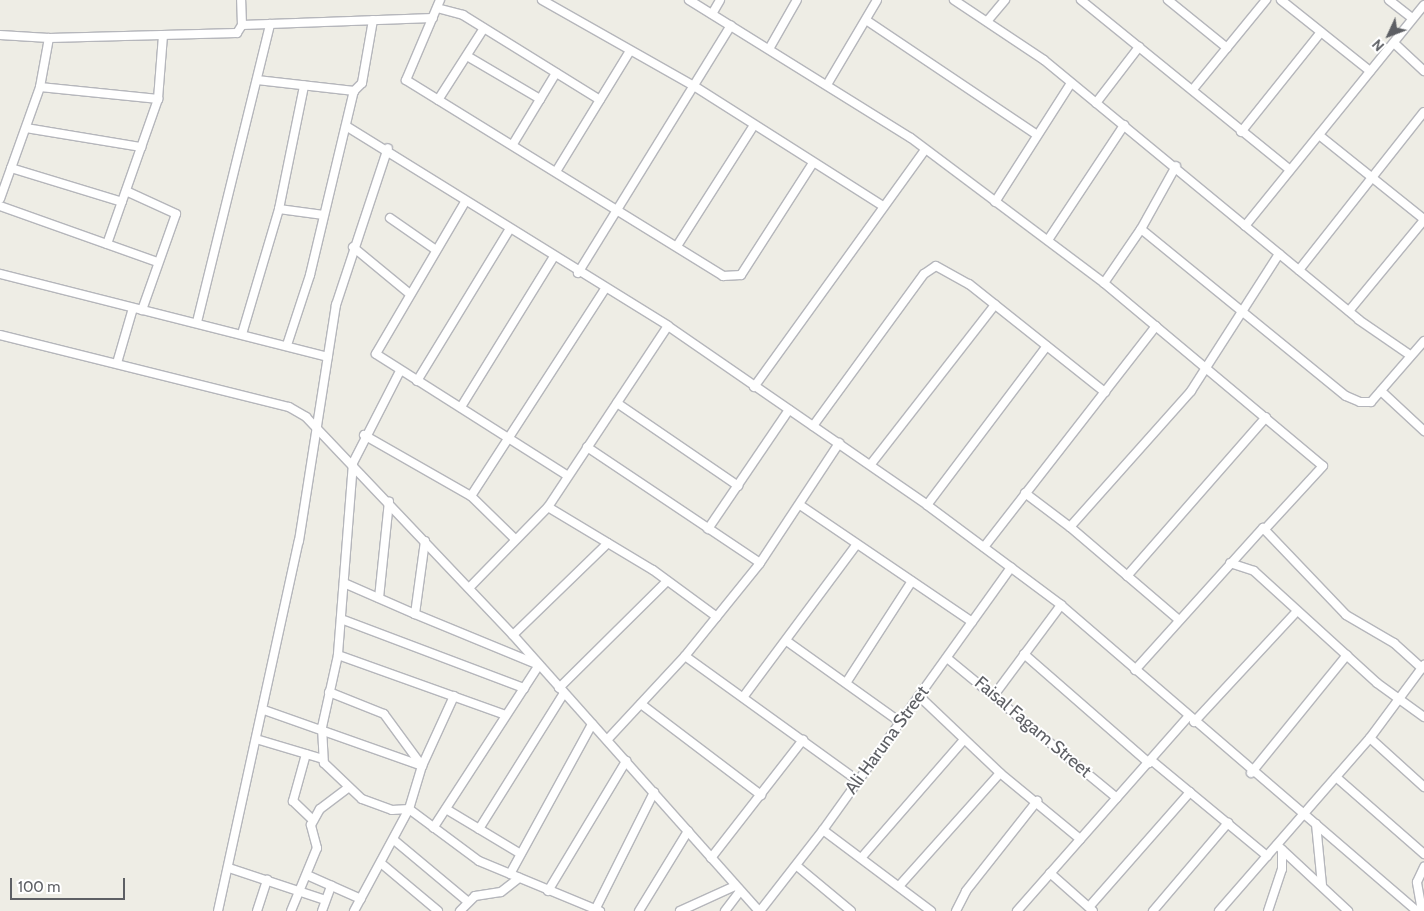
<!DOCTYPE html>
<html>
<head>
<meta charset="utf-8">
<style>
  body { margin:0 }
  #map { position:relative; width:1424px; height:911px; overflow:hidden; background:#eeede5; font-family:Cabin,sans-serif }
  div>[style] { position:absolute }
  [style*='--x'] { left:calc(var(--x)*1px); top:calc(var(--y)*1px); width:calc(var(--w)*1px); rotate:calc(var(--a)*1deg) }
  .roads { filter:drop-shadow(1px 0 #b5b6bb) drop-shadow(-1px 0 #b5b6bb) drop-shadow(0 1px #b5b6bb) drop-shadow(0 -1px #b5b6bb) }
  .minor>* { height:8px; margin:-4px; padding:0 4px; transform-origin:4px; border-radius:4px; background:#fff }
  span { translate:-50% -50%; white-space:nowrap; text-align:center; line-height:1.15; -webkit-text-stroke:4px #fff; paint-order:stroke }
  .street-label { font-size:18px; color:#5d5f64 }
  .north { position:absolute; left:1364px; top:10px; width:50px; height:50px; -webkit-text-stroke:4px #fff; paint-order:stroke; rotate:227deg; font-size:14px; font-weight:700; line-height:20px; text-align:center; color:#5d5f64 }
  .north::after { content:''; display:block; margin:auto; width:18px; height:22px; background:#5d5f64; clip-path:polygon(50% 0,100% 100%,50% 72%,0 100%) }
  .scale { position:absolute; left:10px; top:878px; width:115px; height:22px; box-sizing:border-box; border:2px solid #5d5f64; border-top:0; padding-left:6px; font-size:15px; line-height:18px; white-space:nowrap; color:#5d5f64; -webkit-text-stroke:4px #fff; paint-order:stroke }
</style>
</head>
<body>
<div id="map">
  <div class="roads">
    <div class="minor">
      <div style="--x:440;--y:0;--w:87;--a:113"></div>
      <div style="--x:406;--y:80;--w:373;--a:31.7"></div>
      <div style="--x:723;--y:276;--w:18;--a:-3"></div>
      <div style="--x:741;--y:275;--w:133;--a:-57.3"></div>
      <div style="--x:542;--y:0;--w:175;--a:29.5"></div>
      <div style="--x:694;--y:86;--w:224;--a:32.4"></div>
      <div style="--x:689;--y:0;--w:261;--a:31.9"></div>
      <div style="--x:911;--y:138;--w:241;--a:36.9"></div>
      <div style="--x:1104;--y:283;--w:285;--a:39.9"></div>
      <div style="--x:1323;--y:466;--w:86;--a:132.6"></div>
      <div style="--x:954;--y:0;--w:108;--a:33.7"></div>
      <div style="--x:1044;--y:60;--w:408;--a:39.5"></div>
      <div style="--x:1359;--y:320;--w:62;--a:34.5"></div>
      <div style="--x:1081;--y:0;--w:269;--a:39.1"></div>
      <div style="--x:1168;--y:0;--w:76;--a:39.1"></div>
      <div style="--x:1281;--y:0;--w:114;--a:38.6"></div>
      <div style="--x:1389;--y:0;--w:29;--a:38"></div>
      <div style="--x:437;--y:8;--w:27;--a:15"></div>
      <div style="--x:463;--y:15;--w:161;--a:31.8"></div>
      <div style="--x:712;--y:14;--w:16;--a:-60"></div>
      <div style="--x:989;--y:19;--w:25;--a:-50"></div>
      <div style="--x:866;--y:20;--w:206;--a:33.9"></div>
      <div style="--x:242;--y:25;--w:191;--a:-2.1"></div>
      <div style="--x:0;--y:35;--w:49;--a:3.5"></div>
      <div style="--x:49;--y:38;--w:188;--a:-1.5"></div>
      <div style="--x:237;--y:33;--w:9;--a:-58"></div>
      <div style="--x:242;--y:25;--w:25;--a:-92"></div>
      <div style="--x:1394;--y:43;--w:41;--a:43"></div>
      <div style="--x:769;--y:49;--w:56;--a:-60.3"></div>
      <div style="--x:467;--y:56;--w:85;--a:30.5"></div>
      <div style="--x:257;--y:80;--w:98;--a:6.5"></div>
      <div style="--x:828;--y:83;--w:96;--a:-59.4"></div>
      <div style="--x:40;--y:87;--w:119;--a:5.8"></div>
      <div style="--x:1194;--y:88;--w:114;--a:-50.7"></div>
      <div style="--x:438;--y:100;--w:85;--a:-57.4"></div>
      <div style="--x:1096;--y:103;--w:71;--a:-52.5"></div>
      <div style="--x:346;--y:126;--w:379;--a:31.8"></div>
      <div style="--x:668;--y:326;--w:315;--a:34.6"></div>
      <div style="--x:927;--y:505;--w:167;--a:36.7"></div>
      <div style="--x:1061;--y:605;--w:469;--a:40.7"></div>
      <div style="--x:26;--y:128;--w:117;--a:9.4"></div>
      <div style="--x:1241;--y:132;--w:128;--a:-51.3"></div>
      <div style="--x:1319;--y:135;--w:134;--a:38.7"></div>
      <div style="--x:513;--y:144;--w:83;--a:-58.8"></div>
      <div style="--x:11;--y:168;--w:116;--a:17"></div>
      <div style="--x:557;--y:170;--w:140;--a:-58.5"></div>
      <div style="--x:126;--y:191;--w:55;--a:24.7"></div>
      <div style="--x:176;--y:214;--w:102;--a:109.5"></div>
      <div style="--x:0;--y:199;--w:119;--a:-70.3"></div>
      <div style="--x:40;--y:87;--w:50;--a:-79.6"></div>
      <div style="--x:465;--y:202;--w:176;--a:120.4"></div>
      <div style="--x:376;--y:354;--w:227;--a:32.4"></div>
      <div style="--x:995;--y:202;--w:141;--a:-57.4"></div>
      <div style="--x:0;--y:206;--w:167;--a:19.6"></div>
      <div style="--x:279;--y:209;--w:45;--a:7.6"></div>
      <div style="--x:390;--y:218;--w:56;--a:34.8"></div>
      <div style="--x:1245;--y:226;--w:284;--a:-51"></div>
      <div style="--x:1141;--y:229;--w:264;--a:39.2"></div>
      <div style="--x:1346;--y:396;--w:15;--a:23"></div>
      <div style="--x:1360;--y:402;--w:11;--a:0"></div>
      <div style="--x:1371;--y:402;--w:81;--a:-49"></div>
      <div style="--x:1048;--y:240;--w:138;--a:-56.5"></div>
      <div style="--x:107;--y:244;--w:154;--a:-70.6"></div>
      <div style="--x:158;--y:99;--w:63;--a:-85.5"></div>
      <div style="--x:677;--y:246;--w:143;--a:-57.5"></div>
      <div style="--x:353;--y:247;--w:74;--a:39.5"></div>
      <div style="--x:1299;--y:270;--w:201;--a:-51.7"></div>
      <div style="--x:578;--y:273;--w:291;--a:-58.3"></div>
      <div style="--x:0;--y:274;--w:338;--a:14.2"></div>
      <div style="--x:1104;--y:283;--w:65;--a:-55.6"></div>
      <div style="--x:1141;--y:229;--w:72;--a:-60.9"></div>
      <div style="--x:1349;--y:311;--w:118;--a:-50.5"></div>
      <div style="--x:197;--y:322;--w:307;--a:-76.2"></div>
      <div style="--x:242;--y:334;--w:130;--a:-73.5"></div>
      <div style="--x:279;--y:209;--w:126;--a:-78.5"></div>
      <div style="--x:0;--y:335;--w:298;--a:14"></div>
      <div style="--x:289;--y:407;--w:20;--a:30"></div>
      <div style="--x:306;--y:417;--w:301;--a:46.5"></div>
      <div style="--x:513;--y:635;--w:370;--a:48.3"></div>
      <div style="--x:287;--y:345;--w:74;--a:-71.8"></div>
      <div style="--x:310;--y:275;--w:189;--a:-76.6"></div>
      <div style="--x:354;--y:91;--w:11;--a:-45"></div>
      <div style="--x:362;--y:83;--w:64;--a:-80.1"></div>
      <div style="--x:117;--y:363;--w:57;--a:-73.8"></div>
      <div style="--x:400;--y:371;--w:103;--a:117.1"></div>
      <div style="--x:353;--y:463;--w:193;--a:94.5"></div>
      <div style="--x:338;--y:655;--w:74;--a:102.5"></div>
      <div style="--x:322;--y:727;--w:36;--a:87"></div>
      <div style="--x:324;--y:763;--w:52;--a:43.5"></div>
      <div style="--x:362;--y:799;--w:32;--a:20"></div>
      <div style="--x:392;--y:810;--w:17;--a:-3"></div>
      <div style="--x:409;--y:809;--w:87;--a:36.6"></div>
      <div style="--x:479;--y:861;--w:131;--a:22.5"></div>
      <div style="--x:417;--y:381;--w:177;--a:-58.6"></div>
      <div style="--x:754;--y:387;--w:292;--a:-54.2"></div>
      <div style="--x:1381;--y:391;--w:59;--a:42.9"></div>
      <div style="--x:617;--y:403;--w:147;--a:34.4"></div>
      <div style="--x:461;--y:407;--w:175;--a:-58.3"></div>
      <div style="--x:813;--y:426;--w:188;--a:-53.9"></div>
      <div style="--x:924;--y:274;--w:14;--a:-34"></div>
      <div style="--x:936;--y:266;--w:38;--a:29"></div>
      <div style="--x:969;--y:284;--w:174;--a:38.5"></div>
      <div style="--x:364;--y:435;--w:123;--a:29.7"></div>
      <div style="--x:471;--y:496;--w:62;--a:44.3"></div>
      <div style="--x:587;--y:447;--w:208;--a:33.8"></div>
      <div style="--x:871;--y:464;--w:202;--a:-52.1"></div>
      <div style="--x:1025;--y:493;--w:56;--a:37.1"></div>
      <div style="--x:471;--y:496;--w:247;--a:-57.1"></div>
      <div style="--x:800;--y:505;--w:208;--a:34.2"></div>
      <div style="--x:927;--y:505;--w:199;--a:-53"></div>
      <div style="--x:548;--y:507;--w:122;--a:31"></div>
      <div style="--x:653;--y:570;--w:79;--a:36.3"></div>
      <div style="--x:708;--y:529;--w:144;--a:-55.8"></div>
      <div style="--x:425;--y:541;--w:74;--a:97.8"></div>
      <div style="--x:415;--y:614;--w:134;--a:22.4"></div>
      <div style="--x:539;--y:665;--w:194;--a:123"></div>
      <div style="--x:984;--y:547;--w:280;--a:-52.1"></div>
      <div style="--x:1230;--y:563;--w:25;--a:18"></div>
      <div style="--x:1254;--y:571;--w:166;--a:42.3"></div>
      <div style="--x:1377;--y:683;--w:58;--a:35.9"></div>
      <div style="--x:1127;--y:576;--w:211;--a:-48.8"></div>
      <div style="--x:344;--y:583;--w:77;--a:23.6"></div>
      <div style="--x:469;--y:588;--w:113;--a:-45.7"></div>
      <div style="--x:548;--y:507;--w:217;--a:-56.5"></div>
      <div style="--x:379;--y:598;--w:97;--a:-84.1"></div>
      <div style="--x:341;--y:619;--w:196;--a:20.7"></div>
      <div style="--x:1179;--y:620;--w:143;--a:-139.5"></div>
      <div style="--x:1070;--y:527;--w:182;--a:-48.3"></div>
      <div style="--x:1191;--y:391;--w:163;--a:-57.3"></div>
      <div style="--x:513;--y:635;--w:132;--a:-44.1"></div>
      <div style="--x:788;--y:642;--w:138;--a:35.5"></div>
      <div style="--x:1024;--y:654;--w:166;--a:41.1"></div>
      <div style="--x:338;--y:655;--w:178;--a:19.7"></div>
      <div style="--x:685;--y:656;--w:212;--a:35.8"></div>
      <div style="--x:947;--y:658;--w:220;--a:39.5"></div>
      <div style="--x:1135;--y:670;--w:191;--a:-48"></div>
      <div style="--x:1263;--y:528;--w:120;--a:46.3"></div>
      <div style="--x:1346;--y:615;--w:56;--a:30.3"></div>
      <div style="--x:1394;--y:643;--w:38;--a:42"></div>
      <div style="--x:846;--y:683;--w:121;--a:-57.1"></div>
      <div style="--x:559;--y:688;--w:152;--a:-44.7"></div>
      <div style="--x:329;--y:692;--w:59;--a:21.8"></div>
      <div style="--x:384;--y:714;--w:64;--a:53.8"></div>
      <div style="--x:995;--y:694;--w:111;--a:-53.4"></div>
      <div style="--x:744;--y:696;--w:189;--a:-53.4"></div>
      <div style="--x:919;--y:696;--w:112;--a:43.5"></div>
      <div style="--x:1000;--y:773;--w:104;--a:39.5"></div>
      <div style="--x:641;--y:704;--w:151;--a:37.2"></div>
      <div style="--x:264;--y:710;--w:168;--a:19.5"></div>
      <div style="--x:1194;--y:722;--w:151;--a:-47.1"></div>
      <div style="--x:1370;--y:738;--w:73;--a:42.2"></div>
      <div style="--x:256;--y:739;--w:70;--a:16.6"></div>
      <div style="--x:607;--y:740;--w:115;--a:-47.1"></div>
      <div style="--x:685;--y:656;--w:119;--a:-51.1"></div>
      <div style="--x:760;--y:563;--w:144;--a:-56.6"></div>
      <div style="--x:306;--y:754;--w:49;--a:105.5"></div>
      <div style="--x:293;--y:801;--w:28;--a:44"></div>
      <div style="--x:1151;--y:760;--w:151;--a:39.6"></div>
      <div style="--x:1251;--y:773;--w:152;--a:-50.9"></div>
      <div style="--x:1336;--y:777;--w:117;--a:41.2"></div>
      <div style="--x:446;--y:809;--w:87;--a:31"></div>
      <div style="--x:1316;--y:824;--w:61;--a:84.4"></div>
      <div style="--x:479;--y:829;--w:160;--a:-58"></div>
      <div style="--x:823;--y:830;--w:135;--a:36.9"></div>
      <div style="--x:394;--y:840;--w:95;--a:39.9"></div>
      <div style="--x:1277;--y:845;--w:97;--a:42.9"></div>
      <div style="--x:862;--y:857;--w:154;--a:-49"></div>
      <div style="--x:711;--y:858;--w:150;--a:-52.1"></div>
      <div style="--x:382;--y:864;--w:73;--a:40"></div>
      <div style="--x:797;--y:866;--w:70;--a:39.8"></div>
      <div style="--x:229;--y:868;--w:101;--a:18.4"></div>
      <div style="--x:1050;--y:873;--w:57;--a:41.5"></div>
      <div style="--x:510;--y:874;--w:171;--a:-61.3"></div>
      <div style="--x:307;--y:875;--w:59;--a:24"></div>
      <div style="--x:900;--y:885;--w:150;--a:-48.2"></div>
      <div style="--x:548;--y:891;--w:152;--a:-59"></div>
      <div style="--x:1089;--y:907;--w:153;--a:-48.7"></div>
      <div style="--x:595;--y:910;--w:132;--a:-63.4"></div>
      <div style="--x:218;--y:911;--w:379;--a:-77.7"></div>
      <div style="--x:299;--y:541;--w:239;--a:-81.1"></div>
      <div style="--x:336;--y:305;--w:165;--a:-71.7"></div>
      <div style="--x:257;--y:911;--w:33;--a:-72"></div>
      <div style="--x:291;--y:911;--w:68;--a:-67.6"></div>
      <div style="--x:317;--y:848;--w:24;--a:-105"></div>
      <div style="--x:311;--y:825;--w:18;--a:-61"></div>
      <div style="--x:320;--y:809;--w:34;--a:-37"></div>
      <div style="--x:322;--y:911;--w:27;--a:-70"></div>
      <div style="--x:354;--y:911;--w:116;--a:-61.7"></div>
      <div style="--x:409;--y:809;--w:45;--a:-73.2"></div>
      <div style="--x:422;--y:766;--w:77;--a:-65.4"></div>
      <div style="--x:460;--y:911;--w:21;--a:-45"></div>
      <div style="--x:475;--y:896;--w:26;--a:-9"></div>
      <div style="--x:501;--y:892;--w:23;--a:-38"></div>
      <div style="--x:639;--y:911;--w:94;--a:-58.5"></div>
      <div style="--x:680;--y:911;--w:60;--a:-24.4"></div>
      <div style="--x:725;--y:911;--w:25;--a:-53"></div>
      <div style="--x:760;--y:911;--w:103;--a:-52.1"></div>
      <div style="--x:823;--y:830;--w:323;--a:-54.4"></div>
      <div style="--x:956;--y:911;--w:22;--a:-63"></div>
      <div style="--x:966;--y:891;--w:115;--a:-51.7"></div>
      <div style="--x:1017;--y:911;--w:259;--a:-48.6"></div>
      <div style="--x:1153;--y:911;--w:116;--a:-49.6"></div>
      <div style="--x:1219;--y:911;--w:230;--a:-48.9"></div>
      <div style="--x:1370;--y:738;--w:91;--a:-53.5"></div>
      <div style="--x:1268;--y:911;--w:44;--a:-71.6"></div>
      <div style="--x:1282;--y:869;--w:19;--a:-90"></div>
      <div style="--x:1422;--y:911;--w:29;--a:-100"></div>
      <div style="--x:1417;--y:882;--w:17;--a:-65"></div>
    </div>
  </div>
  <div class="street-label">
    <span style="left:1033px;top:727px;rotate:40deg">Faisal Fagam Street</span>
    <span style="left:887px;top:740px;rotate:-54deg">Ali Haruna Street</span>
  </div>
  <div class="north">N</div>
  <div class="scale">100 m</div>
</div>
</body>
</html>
